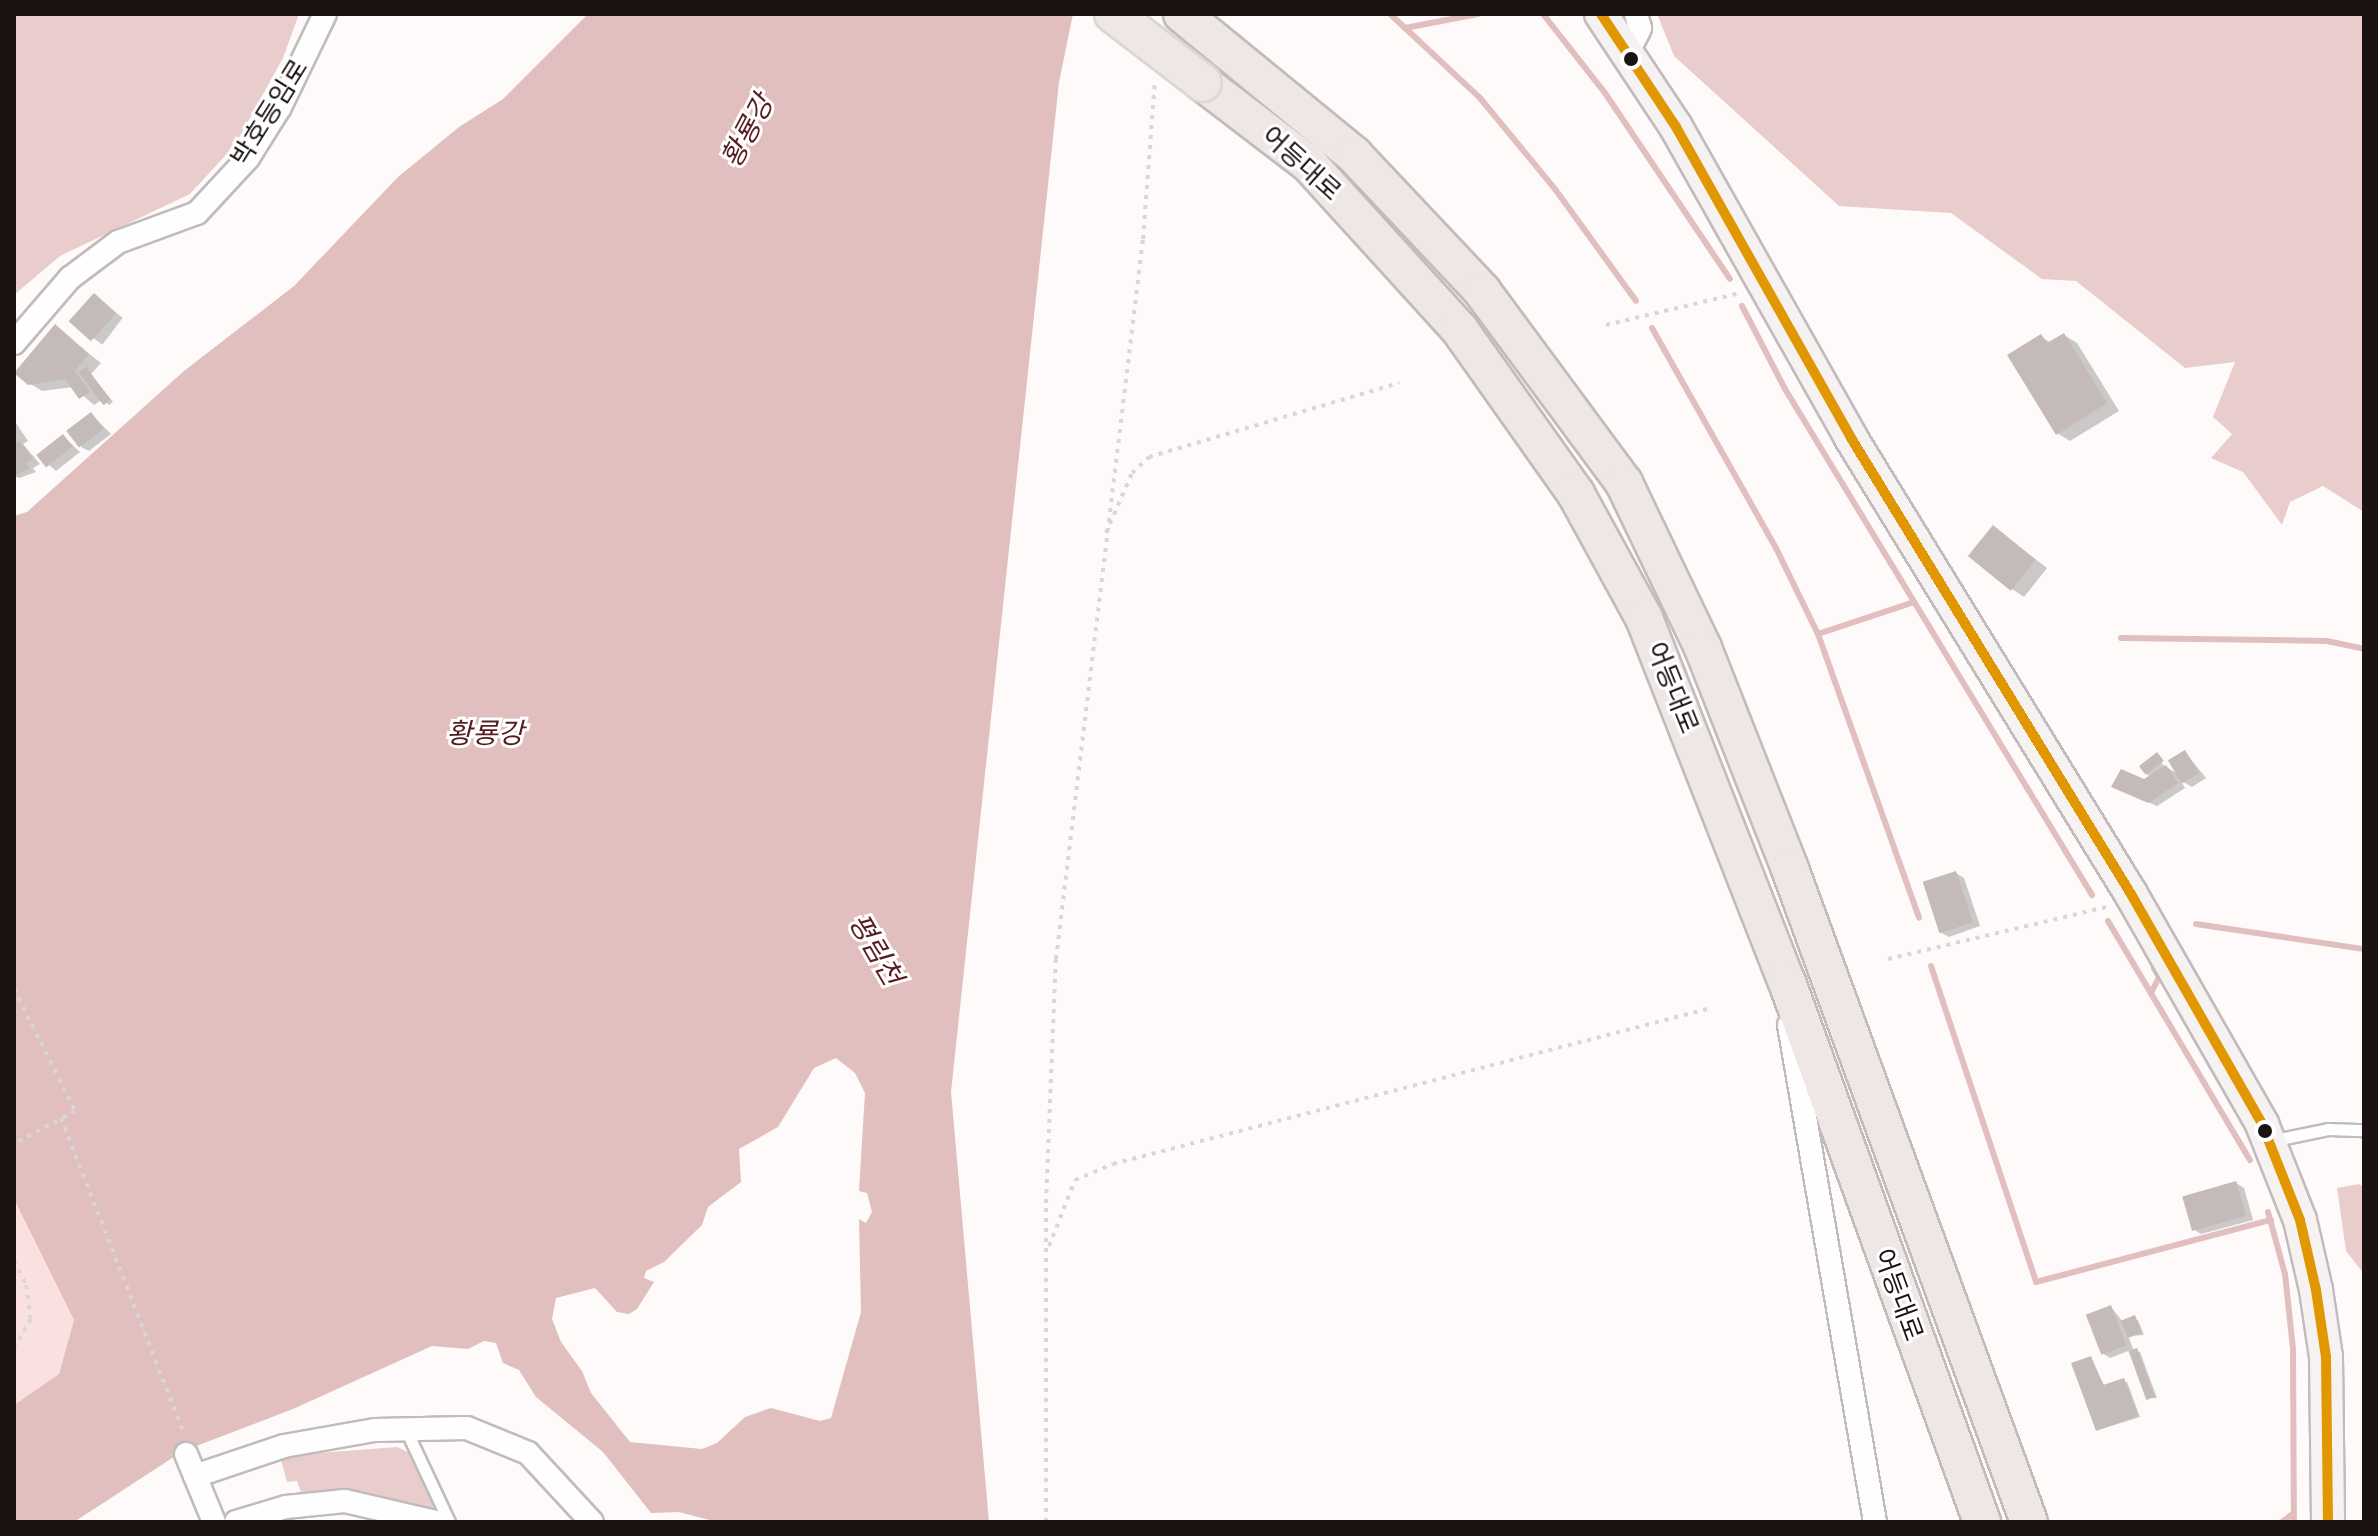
<!DOCTYPE html>
<html>
<head>
<meta charset="utf-8">
<style>
  body { margin:0 }
  #map { position:relative; width:2378px; height:1536px; overflow:hidden; background:#fefafa; font-family:"Asap Condensed","Noto Sans KR",sans-serif }
  div>[style] { position:absolute }
  [style*='--x'] { left:calc(var(--x)*1px); top:calc(var(--y)*1px); width:calc(var(--w)*1px); rotate:calc(var(--a)*1deg) }
  .green>* { inset:0; background:#fae0df }
  .forest>* { inset:0; background:#e8cdcc }
  .water>* { inset:0; background:#e0bfbe }
  .shadow>* { inset:0; background:#0003; transform-origin:0 0 }
  .stream>* { height:6px; margin:-3px; padding:0 3px; transform-origin:3px; border-radius:3px; background:#e0bfbe }
  .building>* { inset:0; background:#c4baba; transform-origin:0 0 }
  .path>* { height:4px; margin-top:-2px; transform-origin:0; background:repeating-linear-gradient(90deg,#d8d6d6 0 4px,transparent 0 10px) }
  .roads { filter:drop-shadow(2px 0 #c2bbbb) drop-shadow(-2px 0 #c2bbbb) drop-shadow(0 2px #c2bbbb) drop-shadow(0 -2px #c2bbbb) }
  .lane>* { height:11px; margin:-5.5px; padding:0 5.5px; transform-origin:5.5px; border-radius:5.5px; background:#fffefe }
  .street>* { height:22px; margin:-11px; padding:0 11px; transform-origin:11px; border-radius:11px; background:#fffefe }
  .secondary>* { height:32px; margin:-16px; padding:0 16px; transform-origin:16px; border-radius:16px; background:#f6f2f2 }
  .primary>* { height:36px; margin:-18px; padding:0 18px; transform-origin:18px; border-radius:18px; background:#efe6e6 }
  .bridges { filter:drop-shadow(2px 0 #dbd7d7) drop-shadow(-2px 0 #dbd7d7) drop-shadow(0 2px #dbd7d7) drop-shadow(0 -2px #dbd7d7) }
  .primary-bridge>* { height:36px; margin:-18px; padding:0 18px; transform-origin:18px; border-radius:18px; background:#efe6e6 }
  .bus-1>* { height:10px; margin:-5px; padding:0 5px; transform-origin:5px; border-radius:5px; background:#e19702 }
  .dots>* { width:22px; height:22px; translate:-50% -50%; box-sizing:border-box; border:4px solid #fff; border-radius:50% }
  span { translate:-50% -50%; white-space:nowrap; text-align:center; line-height:1.15; -webkit-text-stroke:6px #fff; paint-order:stroke }
  .street-label { font-size:26px; color:#1b1212 }
  .water-label { font-size:28px; color:#561e20; font-style:italic }
  .frame { position:absolute; inset:0; border:16px solid #1b1212; pointer-events:none }
</style>
</head>
<body>
<div id="map">
  <div class="green">
    <div style="clip-path:polygon(14px 1199px,74px 1320px,59px 1374px,14px 1405px)"></div>
  </div>
  <div class="forest">
    <div style="clip-path:polygon(14px 14px,299px 14px,283px 58px,235px 145px,190px 194px,60px 256px,14px 295px)"></div>
    <div style="clip-path:polygon(1657px 14px,2364px 14px,2364px 512px,2323px 486px,2290px 502px,2282px 525px,2243px 472px,2211px 458px,2232px 434px,2213px 417px,2235px 362px,2185px 368px,2076px 281px,2042px 279px,1951px 213px,1839px 206px,1674px 56px)"></div>
    <div style="clip-path:polygon(2359px 1184px,2364px 1187px,2364px 1274px,2346px 1251px,2337px 1188px)"></div>
    <div style="clip-path:polygon(397px 1447px,414px 1455px,434px 1509px,341px 1490px,301px 1492px,297px 1481px,287px 1482px,280px 1456px)"></div>
  </div>
  <div class="water">
    <div style="clip-path:polygon(evenodd,588px 14px,1073px 14px,1059px 82px,951px 1092px,989px 1522px,717px 1522px,679px 1512px,651px 1513px,603px 1452px,536px 1397px,519px 1370px,503px 1363px,496px 1343px,484px 1341px,468px 1349px,432px 1346px,293px 1409px,183px 1451px,74px 1522px,14px 1522px,14px 1405px,59px 1374px,74px 1320px,14px 1199px,14px 516px,27px 512px,184px 371px,294px 286px,398px 177px,459px 127px,503px 99px,588px 14px,836px 1058px,855px 1073px,865px 1093px,859px 1191px,867px 1193px,872px 1212px,866px 1223px,859px 1219px,861px 1312px,831px 1418px,820px 1421px,771px 1408px,745px 1417px,717px 1443px,702px 1449px,630px 1442px,591px 1393px,582px 1371px,561px 1342px,552px 1319px,556px 1298px,595px 1288px,617px 1312px,629px 1314px,637px 1309px,654px 1282px,644px 1278px,646px 1271px,664px 1262px,702px 1225px,708px 1207px,741px 1182px,739px 1149px,778px 1127px,814px 1068px,836px 1058px)"></div>
  </div>
  <div class="shadow">
    <div style="left:94px;top:296px;width:36px;height:34px;rotate:37deg"></div>
    <div style="clip-path:polygon(55px 327px,101px 363px,91px 374px,113px 402px,109px 405px,103px 399px,94px 405px,73px 387px,42px 391px,29px 383px)"></div>
    <div style="clip-path:polygon(2064px 335px,2077px 343px,2119px 411px,2070px 441px,2057px 433px,2041px 337px,2052px 343px)"></div>
    <div style="clip-path:polygon(91px 414px,111px 434px,89px 451px,81px 447px)"></div>
    <div style="clip-path:polygon(14px 420px,28px 441px,23px 444px,40px 464px,33px 468px,36px 472px,19px 478px,14px 476px)"></div>
    <div style="clip-path:polygon(63px 436px,80px 452px,56px 471px,39px 456px)"></div>
    <div style="clip-path:polygon(1993px 527px,2047px 568px,2024px 597px,2012px 589px)"></div>
    <div style="clip-path:polygon(2185px 752px,2206px 778px,2192px 787px,2180px 780px,2185px 788px,2157px 806px,2122px 791px,2151px 777px,2145px 773px,2158px 754px,2163px 765px,2178px 774px)"></div>
    <div style="clip-path:polygon(1956px 873px,1964px 878px,1980px 926px,1949px 937px,1940px 932px)"></div>
    <div style="clip-path:polygon(2236px 1183px,2244px 1188px,2253px 1220px,2201px 1234px,2193px 1229px)"></div>
    <div style="clip-path:polygon(2111px 1307px,2123px 1322px,2138px 1320px,2144px 1335px,2128px 1336px,2134px 1351px,2140px 1352px,2157px 1398px,2149px 1398px,2131px 1350px,2110px 1358px,2102px 1353px)"></div>
    <div style="clip-path:polygon(2091px 1358px,2105px 1387px,2127px 1382px,2140px 1417px,2098px 1430px)"></div>
  </div>
  <div class="stream">
    <div style="--x:1390;--y:14;--w:123;--a:43"></div>
    <div style="--x:1480;--y:98;--w:118;--a:50.5"></div>
    <div style="--x:1555;--y:189;--w:138;--a:54.1"></div>
    <div style="--x:1543;--y:14;--w:100;--a:51.9"></div>
    <div style="--x:1605;--y:93;--w:224;--a:56.1"></div>
    <div style="--x:1405;--y:28;--w:74;--a:-10.9"></div>
    <div style="--x:1742;--y:306;--w:93;--a:62.6"></div>
    <div style="--x:1785;--y:389;--w:592;--a:58.75"></div>
    <div style="--x:1652;--y:328;--w:253;--a:60.6"></div>
    <div style="--x:1776;--y:548;--w:96;--a:64"></div>
    <div style="--x:1818;--y:634;--w:301;--a:70.4"></div>
    <div style="--x:1818;--y:634;--w:101;--a:-18.4"></div>
    <div style="--x:2121;--y:638;--w:206;--a:0.8"></div>
    <div style="--x:2327;--y:641;--w:38;--a:12"></div>
    <div style="--x:2108;--y:921;--w:278;--a:59.3"></div>
    <div style="--x:2196;--y:924;--w:170;--a:8.5"></div>
    <div style="--x:1931;--y:966;--w:333;--a:71.6"></div>
    <div style="--x:2036;--y:1282;--w:243;--a:-14.8"></div>
    <div style="--x:2151;--y:993;--w:18;--a:-63"></div>
    <div style="--x:2159;--y:977;--w:10;--a:-119"></div>
    <div style="--x:2154;--y:968;--w:8;--a:-50"></div>
    <div style="--x:2268;--y:1212;--w:64;--a:74.7"></div>
    <div style="--x:2285;--y:1274;--w:75;--a:83.9"></div>
    <div style="--x:2293;--y:1349;--w:173;--a:89.7"></div>
    <div style="--x:2282;--y:1522;--w:15;--a:-37"></div>
  </div>
  <div class="building">
    <div style="left:94px;top:293px;width:30px;height:38px;rotate:42deg"></div>
    <div style="clip-path:polygon(55px 324px,89px 354px,75px 371px,90px 392px,79px 399px,65px 379px,28px 385px,14px 373px)"></div>
    <div style="clip-path:polygon(2064px 333px,2107px 403px,2056px 435px,2007px 355px,2041px 334px,2047px 343px)"></div>
    <div style="left:86px;top:367px;width:41px;height:9px;rotate:53deg"></div>
    <div style="left:91px;top:412px;width:21px;height:31px;rotate:53deg"></div>
    <div style="left:63px;top:434px;width:16px;height:34px;rotate:52deg"></div>
    <div style="clip-path:polygon(20px 441px,33px 459px,26px 463px,30px 468px,14px 476px,14px 445px)"></div>
    <div style="left:1993px;top:525px;width:55px;height:40px;rotate:39deg"></div>
    <div style="left:2185px;top:750px;width:27px;height:20px;rotate:59deg"></div>
    <div style="left:2157px;top:752px;width:11px;height:23px;rotate:52deg"></div>
    <div style="clip-path:polygon(2166px 765px,2178px 783px,2148px 803px,2111px 787px,2121px 769px,2144px 779px)"></div>
    <div style="left:1956px;top:871px;width:54px;height:35px;rotate:72deg"></div>
    <div style="left:2236px;top:1181px;width:36px;height:56px;rotate:74deg"></div>
    <div style="left:2111px;top:1305px;width:43px;height:27px;rotate:69deg"></div>
    <div style="left:2135px;top:1315px;width:19px;height:15px;rotate:69deg"></div>
    <div style="left:2137px;top:1348px;width:52px;height:9px;rotate:70deg"></div>
    <div style="clip-path:polygon(2091px 1356px,2103px 1385px,2124px 1378px,2138px 1416px,2096px 1431px,2071px 1363px)"></div>
  </div>
  <div class="path">
    <div style="--x:1606;--y:325;--w:138;--a:-13.4"></div>
    <div style="--x:1106;--y:533;--w:65;--a:-66.6"></div>
    <div style="--x:1132;--y:473;--w:23;--a:-43"></div>
    <div style="--x:1149;--y:457;--w:261;--a:-16.5"></div>
    <div style="--x:1888;--y:959;--w:225;--a:-13.4"></div>
    <div style="--x:14;--y:989;--w:136;--a:63.4"></div>
    <div style="--x:75;--y:1111;--w:69;--a:151.6"></div>
    <div style="--x:61;--y:1118;--w:338;--a:68.7"></div>
    <div style="--x:1049;--y:1246;--w:71;--a:-68.5"></div>
    <div style="--x:1075;--y:1180;--w:41;--a:-22.8"></div>
    <div style="--x:1113;--y:1164;--w:614;--a:-14.62"></div>
    <div style="--x:14;--y:1261;--w:27;--a:63"></div>
    <div style="--x:26;--y:1285;--w:34;--a:82"></div>
    <div style="--x:31;--y:1319;--w:34;--a:120"></div>
    <div style="--x:1046;--y:1522;--w:319;--a:-90"></div>
    <div style="--x:1046;--y:1203;--w:244;--a:-87.7"></div>
    <div style="--x:1056;--y:959;--w:725;--a:-83.11"></div>
    <div style="--x:1143;--y:239;--w:160;--a:-85.7"></div>
  </div>
  <div class="roads">
    <div class="lane">
      <div style="--x:2270;--y:1141;--w:59;--a:-11.7"></div>
      <div style="--x:2328;--y:1129;--w:36;--a:2"></div>
      <div style="--x:406;--y:1430;--w:102;--a:64.9"></div>
    </div>
    <div class="street">
      <div style="--x:1627;--y:54;--w:29;--a:-63"></div>
      <div style="--x:1640;--y:28;--w:15;--a:-106"></div>
      <div style="--x:14;--y:343;--w:86;--a:-49.3"></div>
      <div style="--x:70;--y:278;--w:60;--a:-36.9"></div>
      <div style="--x:118;--y:242;--w:84;--a:-20.2"></div>
      <div style="--x:197;--y:213;--w:75;--a:-47.2"></div>
      <div style="--x:248;--y:158;--w:60;--a:-57.9"></div>
      <div style="--x:280;--y:107;--w:103;--a:-64.2"></div>
      <div style="--x:1789;--y:1025;--w:504;--a:80.18"></div>
      <div style="--x:186;--y:1454;--w:74;--a:67.6"></div>
      <div style="--x:195;--y:1476;--w:94;--a:-18.6"></div>
      <div style="--x:284;--y:1446;--w:92;--a:-10"></div>
      <div style="--x:375;--y:1430;--w:92;--a:-1.2"></div>
      <div style="--x:467;--y:1428;--w:66;--a:22.3"></div>
      <div style="--x:528;--y:1453;--w:94;--a:47.2"></div>
      <div style="--x:236;--y:1522;--w:52;--a:-16.7"></div>
      <div style="--x:286;--y:1507;--w:59;--a:-5.8"></div>
      <div style="--x:345;--y:1501;--w:93;--a:13"></div>
    </div>
    <div class="secondary">
      <div style="--x:1601;--y:14;--w:136;--a:56.4"></div>
      <div style="--x:1676;--y:127;--w:357;--a:60.6"></div>
      <div style="--x:1851;--y:438;--w:535;--a:58.45"></div>
      <div style="--x:2131;--y:894;--w:265;--a:60.3"></div>
      <div style="--x:2262;--y:1124;--w:103;--a:68.4"></div>
      <div style="--x:2300;--y:1220;--w:72;--a:77.1"></div>
      <div style="--x:2316;--y:1290;--w:68;--a:81.5"></div>
      <div style="--x:2326;--y:1357;--w:165;--a:89.3"></div>
    </div>
    <div class="primary">
      <div style="--x:1182;--y:14;--w:222;--a:39.3"></div>
      <div style="--x:1354;--y:155;--w:187;--a:46.7"></div>
      <div style="--x:1482;--y:291;--w:239;--a:53.5"></div>
      <div style="--x:1624;--y:483;--w:183;--a:64.4"></div>
      <div style="--x:1703;--y:648;--w:238;--a:68.5"></div>
      <div style="--x:1790;--y:869;--w:695;--a:69.9"></div>
      <div style="--x:1203;--y:83;--w:133;--a:37.4"></div>
      <div style="--x:1309;--y:164;--w:224;--a:47.7"></div>
      <div style="--x:1460;--y:330;--w:201;--a:54.7"></div>
      <div style="--x:1576;--y:494;--w:141;--a:61.3"></div>
      <div style="--x:1644;--y:618;--w:391;--a:68.6"></div>
      <div style="--x:1787;--y:982;--w:574;--a:70.14"></div>
    </div>
  </div>
  <div class="bridges">
    <div class="primary-bridge">
      <div style="--x:1113;--y:14;--w:113;--a:37.5"></div>
    </div>
  </div>
  <div class="bus-1">
    <div style="--x:1601;--y:14;--w:136;--a:56.4"></div>
    <div style="--x:1676;--y:127;--w:357;--a:60.6"></div>
    <div style="--x:1851;--y:438;--w:535;--a:58.45"></div>
    <div style="--x:2131;--y:894;--w:265;--a:60.3"></div>
    <div style="--x:2262;--y:1124;--w:103;--a:68.4"></div>
    <div style="--x:2300;--y:1220;--w:72;--a:77.1"></div>
    <div style="--x:2316;--y:1290;--w:68;--a:81.5"></div>
    <div style="--x:2326;--y:1357;--w:165;--a:89.3"></div>
  </div>
  <div class="dots">
    <div style="left:1631px;top:59px;background:#1b1212"></div>
    <div style="left:2265px;top:1131px;background:#1b1212"></div>
  </div>
  <div class="street-label">
    <span style="left:270px;top:113px;rotate:-58deg">박호등임로</span>
    <span style="left:1301px;top:164px;rotate:42deg">어등대로</span>
    <span style="left:1672px;top:688px;rotate:68deg">어등대로</span>
    <span style="left:1898px;top:1295px;rotate:70deg">어등대로</span>
  </div>
  <div class="water-label">
    <span style="left:747px;top:131px;rotate:-62deg">황룡강</span>
    <span style="left:485px;top:733px">황룡강</span>
    <span style="left:876px;top:949px;rotate:60deg">평림천</span>
  </div>
  <div class="frame"></div>
</div>
</body>
</html>
